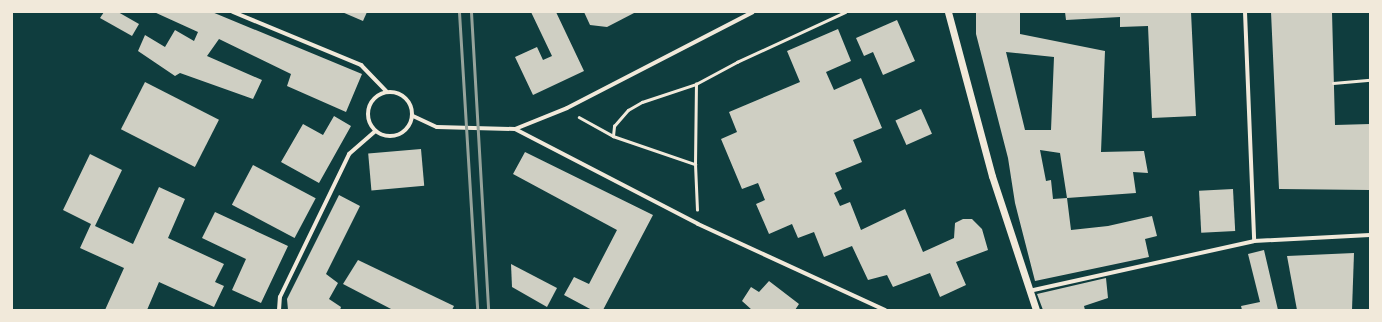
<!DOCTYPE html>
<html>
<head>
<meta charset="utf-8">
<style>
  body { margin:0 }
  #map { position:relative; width:1382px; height:322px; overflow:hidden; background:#0f3d3e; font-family:Barlow,sans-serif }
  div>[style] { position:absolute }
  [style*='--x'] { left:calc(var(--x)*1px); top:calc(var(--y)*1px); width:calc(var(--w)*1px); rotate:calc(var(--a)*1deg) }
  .building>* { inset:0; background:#cfcfc3; transform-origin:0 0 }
  .path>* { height:2.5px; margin:-1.25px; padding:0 1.25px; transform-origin:1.25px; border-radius:1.25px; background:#f1e9da }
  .minor>* { height:4px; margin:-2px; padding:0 2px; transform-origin:2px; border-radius:2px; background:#f1e9da }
  .minor>.ring { margin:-2px; padding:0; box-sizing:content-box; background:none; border:4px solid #f1e9da; border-radius:50% }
  .tertiary>* { height:7px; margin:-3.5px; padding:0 3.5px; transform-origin:3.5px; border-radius:3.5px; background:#f1e9da }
  .rail>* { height:3px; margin:-1.5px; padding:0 1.5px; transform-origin:1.5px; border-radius:1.5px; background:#97a49c }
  span { translate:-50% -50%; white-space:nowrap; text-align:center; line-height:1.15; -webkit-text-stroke:4px #f1e9da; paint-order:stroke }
  .frame { position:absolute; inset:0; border:13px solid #f1e9da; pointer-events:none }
</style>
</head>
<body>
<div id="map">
  <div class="building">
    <div style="clip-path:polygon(104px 12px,118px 12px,139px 24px,132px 36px,100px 18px)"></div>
    <div style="clip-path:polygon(154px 12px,212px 12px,362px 74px,346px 112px,287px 86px,291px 74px,219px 39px,207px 56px,262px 80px,253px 99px,180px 73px,175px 76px,138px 51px,145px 35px,165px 47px,175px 30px,194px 41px,198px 32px)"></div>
    <div style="clip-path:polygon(342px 12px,367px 12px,363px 21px)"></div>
    <div style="clip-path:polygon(531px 12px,556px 12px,584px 71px,533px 95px,515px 57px,537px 47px,543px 60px,552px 56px)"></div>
    <div style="clip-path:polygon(584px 12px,636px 12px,607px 27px,590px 25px)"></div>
    <div style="clip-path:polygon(evenodd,976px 12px,1020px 12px,1020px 34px,1105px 51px,1101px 152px,1144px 151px,1148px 173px,1133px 172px,1136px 193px,1067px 198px,1071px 230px,1108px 226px,1152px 216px,1157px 236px,1145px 239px,1149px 257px,1035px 281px,1015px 203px,1008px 158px,976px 34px,976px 12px,1006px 52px,1054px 57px,1051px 130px,1025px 130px,1006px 52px,976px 12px,1040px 150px,1060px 153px,1067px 198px,1053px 199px,1051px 180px,1046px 181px,1040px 150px)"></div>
    <div style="clip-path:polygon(1065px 12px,1191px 12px,1196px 116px,1152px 118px,1148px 26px,1120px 27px,1120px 17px,1066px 20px)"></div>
    <div style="clip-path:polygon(1271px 12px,1332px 12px,1335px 125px,1370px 124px,1370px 190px,1279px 189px)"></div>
    <div style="clip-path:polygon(897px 20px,915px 61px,883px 75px,873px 52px,864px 56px,856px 38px)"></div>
    <div style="clip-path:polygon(838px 29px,851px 61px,826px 72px,834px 90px,861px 78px,882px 128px,853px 140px,862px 162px,835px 173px,842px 189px,834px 193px,840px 206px,850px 202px,861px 230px,905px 209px,923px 252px,954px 238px,955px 223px,963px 219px,972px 219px,982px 229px,988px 250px,956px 262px,966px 285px,940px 297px,930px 273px,893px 287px,887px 275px,868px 280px,852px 246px,824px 257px,814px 232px,798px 238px,792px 224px,769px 234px,756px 204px,765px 200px,758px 183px,742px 189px,721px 139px,737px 132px,729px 112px,800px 82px,787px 51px)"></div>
    <div style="left:145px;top:82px;width:83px;height:53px;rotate:27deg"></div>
    <div style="left:921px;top:109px;width:27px;height:28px;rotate:66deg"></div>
    <div style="clip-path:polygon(334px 116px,351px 126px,319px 183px,281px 162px,303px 124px,323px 135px)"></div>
    <div style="left:421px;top:149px;width:37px;height:53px;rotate:85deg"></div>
    <div style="clip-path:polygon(525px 152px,653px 215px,603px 310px,592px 310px,564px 295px,574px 277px,589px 284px,617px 230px,513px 174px)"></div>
    <div style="clip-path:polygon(90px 154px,122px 170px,95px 226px,133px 244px,159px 187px,185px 199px,168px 238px,224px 264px,215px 282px,224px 286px,214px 307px,159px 282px,147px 310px,105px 310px,124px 268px,80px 248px,91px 224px,63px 210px)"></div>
    <div style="left:253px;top:165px;width:71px;height:45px;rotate:28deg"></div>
    <div style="left:1233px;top:189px;width:42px;height:34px;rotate:87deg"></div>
    <div style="clip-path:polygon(339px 195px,360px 206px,326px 274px,338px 283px,329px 299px,341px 307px,340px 310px,288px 310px,287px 299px)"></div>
    <div style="clip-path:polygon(215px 212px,288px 246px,261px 303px,232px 290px,246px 259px,202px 238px)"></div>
    <div style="clip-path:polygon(1264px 250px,1278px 310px,1242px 310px,1241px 306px,1260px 302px,1248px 254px)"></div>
    <div style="clip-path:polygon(1354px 253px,1352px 310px,1297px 310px,1287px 256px)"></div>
    <div style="clip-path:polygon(358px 260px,454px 306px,452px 310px,393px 310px,343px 284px)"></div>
    <div style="clip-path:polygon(511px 264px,557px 288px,547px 307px,512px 287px)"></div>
    <div style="clip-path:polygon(1106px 278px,1108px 298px,1084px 306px,1085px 310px,1043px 310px,1037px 294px)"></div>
    <div style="clip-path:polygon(769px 281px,799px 304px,795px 310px,752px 310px,742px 301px,751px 287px,759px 292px)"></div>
  </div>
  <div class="path">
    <div style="--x:1333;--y:83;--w:37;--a:-5"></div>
    <div style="--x:579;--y:117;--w:39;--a:29"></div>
    <div style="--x:613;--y:136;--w:87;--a:18.9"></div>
    <div style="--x:613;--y:136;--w:10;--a:-84"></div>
    <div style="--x:614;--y:126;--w:21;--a:-49"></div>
    <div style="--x:628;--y:110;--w:16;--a:-30"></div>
    <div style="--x:642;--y:102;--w:57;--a:-18.4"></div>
    <div style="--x:697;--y:210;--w:46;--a:-92.5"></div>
    <div style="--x:695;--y:164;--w:80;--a:-89.3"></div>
    <div style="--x:696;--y:84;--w:47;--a:-28.2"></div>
    <div style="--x:737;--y:62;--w:119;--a:-24.8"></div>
  </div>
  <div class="minor">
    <div style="--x:233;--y:12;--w:139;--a:22.5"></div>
    <div style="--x:361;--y:65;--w:37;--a:46"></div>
    <div style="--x:1245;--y:12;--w:229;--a:87.7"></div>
    <div class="ring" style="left:368px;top:92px;width:40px;height:40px"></div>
    <div style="--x:413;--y:116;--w:26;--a:25"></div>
    <div style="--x:437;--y:127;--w:78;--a:1.5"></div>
    <div style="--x:515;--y:129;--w:56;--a:-22"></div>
    <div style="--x:567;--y:108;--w:209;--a:-27.3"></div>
    <div style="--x:515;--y:129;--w:206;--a:27.4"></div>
    <div style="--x:698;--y:224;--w:206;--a:24.7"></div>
    <div style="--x:1029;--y:291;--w:230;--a:-12.5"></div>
    <div style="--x:1254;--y:241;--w:116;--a:-3"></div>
    <div style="--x:279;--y:310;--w:13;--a:-86"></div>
    <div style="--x:280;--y:297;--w:159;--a:-64.2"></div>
    <div style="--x:349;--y:154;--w:35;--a:-41"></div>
  </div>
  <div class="tertiary">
    <div style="--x:948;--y:12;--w:170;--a:75"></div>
    <div style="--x:992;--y:176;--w:141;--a:71.8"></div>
  </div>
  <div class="rail">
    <div style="--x:459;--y:12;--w:299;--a:86.5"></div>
    <div style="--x:471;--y:12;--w:298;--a:86.7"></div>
  </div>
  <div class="frame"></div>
</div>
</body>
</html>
